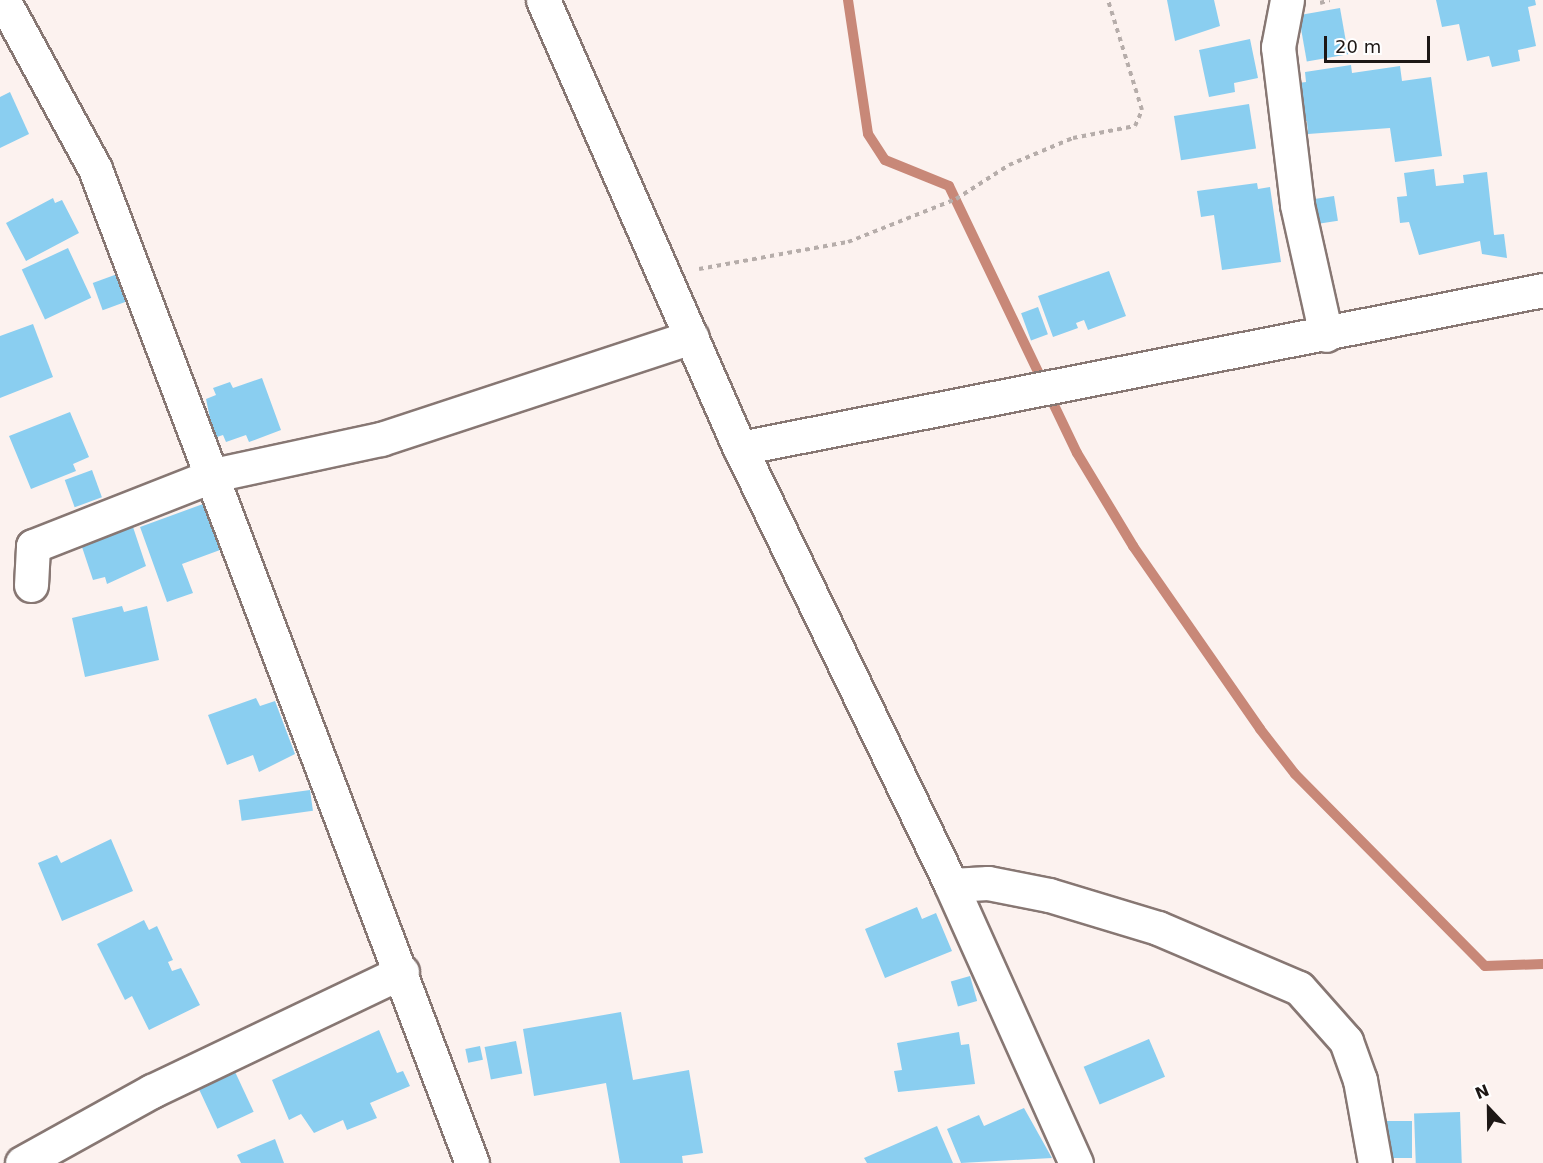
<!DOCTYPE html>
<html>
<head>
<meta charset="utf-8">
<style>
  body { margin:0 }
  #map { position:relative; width:1543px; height:1163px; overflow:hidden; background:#fcf2ef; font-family:"DejaVu Sans",sans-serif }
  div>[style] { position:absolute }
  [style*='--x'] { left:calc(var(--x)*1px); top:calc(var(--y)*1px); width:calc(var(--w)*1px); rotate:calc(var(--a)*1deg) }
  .stream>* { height:10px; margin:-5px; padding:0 5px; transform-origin:5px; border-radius:5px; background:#c88878 }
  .building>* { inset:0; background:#8acef0; transform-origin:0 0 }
  .path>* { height:4px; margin-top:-2px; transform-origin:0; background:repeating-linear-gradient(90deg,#b6adaa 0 4.5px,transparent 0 9px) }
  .roads { filter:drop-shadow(2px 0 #877773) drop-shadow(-2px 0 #877773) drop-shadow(0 2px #877773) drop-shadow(0 -2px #877773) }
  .minor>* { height:33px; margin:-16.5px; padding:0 16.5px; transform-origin:16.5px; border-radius:16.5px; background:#fff }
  span { translate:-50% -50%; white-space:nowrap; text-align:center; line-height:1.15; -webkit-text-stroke:5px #fff; paint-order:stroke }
  .north { position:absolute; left:1459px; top:1079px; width:60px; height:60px; -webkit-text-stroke:4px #fff; paint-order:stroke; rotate:338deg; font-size:16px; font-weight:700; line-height:24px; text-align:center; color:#1d1715 }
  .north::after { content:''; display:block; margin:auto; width:21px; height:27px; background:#1d1715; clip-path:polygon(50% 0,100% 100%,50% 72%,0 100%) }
  .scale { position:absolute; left:1324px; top:36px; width:106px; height:27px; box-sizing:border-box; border:3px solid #1d1715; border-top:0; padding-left:8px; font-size:18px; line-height:21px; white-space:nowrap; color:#1d1715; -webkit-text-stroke:4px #fff; paint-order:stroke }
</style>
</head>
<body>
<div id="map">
  <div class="stream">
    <div style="--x:848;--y:0;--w:135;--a:81.5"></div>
    <div style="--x:868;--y:134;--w:31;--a:57"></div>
    <div style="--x:885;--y:160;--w:69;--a:22.1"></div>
    <div style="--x:949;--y:186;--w:296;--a:64.4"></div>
    <div style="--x:1077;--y:453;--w:109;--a:58.9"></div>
    <div style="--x:1133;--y:546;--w:223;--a:55.2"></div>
    <div style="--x:1260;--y:729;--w:57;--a:52.1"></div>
    <div style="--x:1295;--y:774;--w:270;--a:45.3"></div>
    <div style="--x:1485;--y:966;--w:58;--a:-2"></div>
  </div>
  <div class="building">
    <div style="clip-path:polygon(1167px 0,1214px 0,1220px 26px,1175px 41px)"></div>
    <div style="clip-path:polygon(1436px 0,1535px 0,1536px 5px,1528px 7px,1536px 46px,1518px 50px,1520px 61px,1492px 67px,1489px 56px,1467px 61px,1459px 24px,1442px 27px)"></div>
    <div style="left:1340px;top:8px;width:47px;height:42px;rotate:80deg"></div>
    <div style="clip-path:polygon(1250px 39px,1258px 78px,1234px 83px,1235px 92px,1209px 97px,1199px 50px)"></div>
    <div style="clip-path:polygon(1351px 65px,1352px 73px,1400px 66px,1402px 81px,1431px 77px,1442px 156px,1395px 162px,1390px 128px,1308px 134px,1307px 121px,1296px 123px,1291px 84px,1306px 82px,1305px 72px)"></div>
    <div style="clip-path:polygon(10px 92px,29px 134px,0 148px,0 97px)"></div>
    <div style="left:1249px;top:104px;width:45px;height:76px;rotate:81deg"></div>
    <div style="clip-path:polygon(1434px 169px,1436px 186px,1464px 183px,1463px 175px,1487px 172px,1494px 235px,1504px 234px,1507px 258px,1482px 254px,1480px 241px,1419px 255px,1409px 222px,1400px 223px,1397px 197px,1407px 196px,1404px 173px)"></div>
    <div style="clip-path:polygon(1257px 183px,1258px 189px,1270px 187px,1281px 262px,1222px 270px,1214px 215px,1201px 217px,1197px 191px)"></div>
    <div style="left:1334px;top:196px;width:25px;height:31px;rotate:81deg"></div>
    <div style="clip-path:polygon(53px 198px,55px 203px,62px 200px,79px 233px,26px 261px,6px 223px)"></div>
    <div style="left:68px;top:248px;width:55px;height:51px;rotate:65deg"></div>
    <div style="clip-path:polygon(1109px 271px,1126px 316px,1088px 330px,1084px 320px,1076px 323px,1078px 328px,1053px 337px,1038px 296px)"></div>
    <div style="left:120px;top:273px;width:29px;height:29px;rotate:70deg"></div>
    <div style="left:1038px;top:307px;width:29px;height:18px;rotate:70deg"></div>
    <div style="clip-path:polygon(33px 324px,53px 377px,0 398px,0 336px)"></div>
    <div style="clip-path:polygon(262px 378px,281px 430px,249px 442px,246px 435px,226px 442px,223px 435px,214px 438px,206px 399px,216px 395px,213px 388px,230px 382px,233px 388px)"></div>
    <div style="clip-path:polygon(70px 412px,89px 457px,73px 464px,76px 471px,31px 489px,9px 436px)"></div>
    <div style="left:92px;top:470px;width:29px;height:29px;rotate:70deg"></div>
    <div style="clip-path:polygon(203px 504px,220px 550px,182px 564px,193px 593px,167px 602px,140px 527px)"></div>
    <div style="clip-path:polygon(133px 527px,146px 566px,107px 584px,105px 577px,93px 580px,81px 544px)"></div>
    <div style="clip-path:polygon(122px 606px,124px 612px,147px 606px,159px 660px,85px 677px,72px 618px)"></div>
    <div style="clip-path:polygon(256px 698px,260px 706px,275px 701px,295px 754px,259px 772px,253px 755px,227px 765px,208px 715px)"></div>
    <div style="left:310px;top:790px;width:21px;height:72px;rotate:82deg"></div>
    <div style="clip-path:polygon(111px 839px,133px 891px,62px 921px,38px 863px,57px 855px,61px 863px)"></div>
    <div style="clip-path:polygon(917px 907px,922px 919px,936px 913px,952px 951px,885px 978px,865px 929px)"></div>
    <div style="clip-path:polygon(144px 920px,149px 930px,157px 926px,173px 960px,168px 962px,172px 971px,181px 968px,200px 1005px,149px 1030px,132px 996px,125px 1000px,97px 944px)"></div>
    <div style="left:970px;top:976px;width:26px;height:20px;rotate:74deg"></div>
    <div style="clip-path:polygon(621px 1012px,633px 1080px,689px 1070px,703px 1153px,682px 1156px,683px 1163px,620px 1163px,606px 1083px,534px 1096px,523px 1029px)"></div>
    <div style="clip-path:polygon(379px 1030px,397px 1073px,403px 1071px,410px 1086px,370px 1103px,377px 1118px,347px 1130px,343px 1120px,314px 1133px,301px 1114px,289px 1120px,272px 1080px)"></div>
    <div style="clip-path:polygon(959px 1032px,961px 1045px,969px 1044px,975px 1084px,898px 1092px,894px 1071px,902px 1070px,897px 1043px)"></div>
    <div style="left:1149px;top:1039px;width:41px;height:71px;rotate:67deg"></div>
    <div style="left:516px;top:1041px;width:33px;height:32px;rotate:79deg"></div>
    <div style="left:480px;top:1046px;width:14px;height:15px;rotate:78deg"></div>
    <div style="left:230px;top:1061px;width:56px;height:40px;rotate:65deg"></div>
    <div style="clip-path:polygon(1024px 1108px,1052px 1158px,961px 1163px,947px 1129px,979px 1115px,984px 1126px)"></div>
    <div style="left:1460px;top:1112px;width:51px;height:46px;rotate:88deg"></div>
    <div style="left:1385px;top:1121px;width:27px;height:37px"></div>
    <div style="clip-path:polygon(937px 1126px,953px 1163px,867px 1163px,864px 1158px)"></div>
    <div style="clip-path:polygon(275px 1139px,284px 1163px,241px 1163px,237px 1155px)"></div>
  </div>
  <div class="path">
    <div style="--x:1320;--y:3;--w:10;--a:-17"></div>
    <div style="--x:699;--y:269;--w:151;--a:-10.3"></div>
    <div style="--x:848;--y:242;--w:116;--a:-21.7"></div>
    <div style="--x:956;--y:199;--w:63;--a:-32.7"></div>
    <div style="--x:1009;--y:165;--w:69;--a:-22.9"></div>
    <div style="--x:1073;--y:138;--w:63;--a:-11"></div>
    <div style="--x:1135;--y:126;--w:17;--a:-66"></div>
    <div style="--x:1142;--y:110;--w:115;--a:-107.2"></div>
  </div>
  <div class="roads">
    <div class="minor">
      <div style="--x:3;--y:0;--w:192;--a:61.4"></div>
      <div style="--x:95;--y:169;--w:1063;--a:69.23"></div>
      <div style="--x:543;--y:0;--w:489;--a:66.3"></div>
      <div style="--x:740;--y:448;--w:485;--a:64.2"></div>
      <div style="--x:951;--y:885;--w:305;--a:65.8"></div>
      <div style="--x:1287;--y:0;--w:48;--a:100.8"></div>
      <div style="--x:1278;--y:47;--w:159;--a:83.1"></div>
      <div style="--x:1297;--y:205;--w:133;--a:77.4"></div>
      <div style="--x:740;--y:448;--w:818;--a:-11.13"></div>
      <div style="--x:31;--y:585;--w:39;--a:-87"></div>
      <div style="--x:33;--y:546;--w:194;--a:-21.4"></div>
      <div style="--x:214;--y:475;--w:171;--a:-12.2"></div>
      <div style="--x:381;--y:439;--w:327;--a:-18.2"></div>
      <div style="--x:951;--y:885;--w:37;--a:-3"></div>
      <div style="--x:988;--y:883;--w:62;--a:11.1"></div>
      <div style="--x:1049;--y:895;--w:114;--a:16.8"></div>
      <div style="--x:1158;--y:928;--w:153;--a:23.1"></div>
      <div style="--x:1299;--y:988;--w:71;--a:48.4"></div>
      <div style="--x:1346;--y:1041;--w:41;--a:70.3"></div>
      <div style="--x:1360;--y:1080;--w:84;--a:79.8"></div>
      <div style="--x:22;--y:1163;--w:149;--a:-29"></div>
      <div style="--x:152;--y:1091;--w:277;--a:-25.5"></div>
    </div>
  </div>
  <div class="north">N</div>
  <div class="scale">20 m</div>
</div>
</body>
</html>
